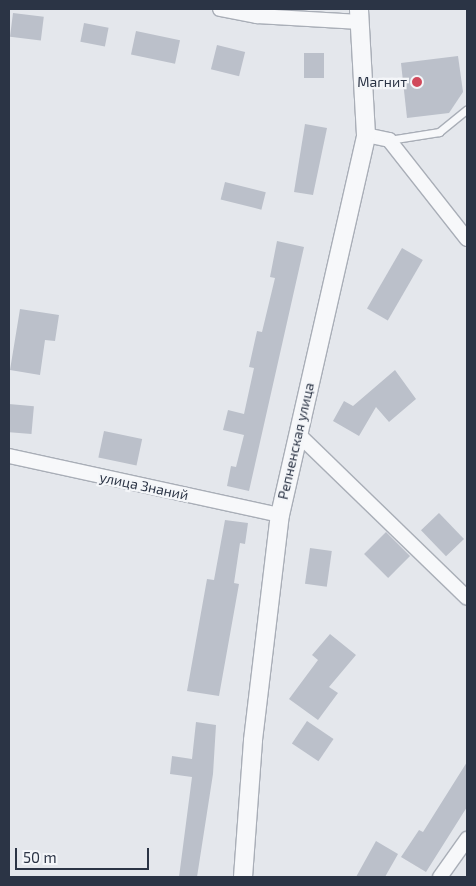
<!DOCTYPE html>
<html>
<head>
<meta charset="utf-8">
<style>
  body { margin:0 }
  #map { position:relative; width:476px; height:886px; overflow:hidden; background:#e4e7ec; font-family:"Exo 2",sans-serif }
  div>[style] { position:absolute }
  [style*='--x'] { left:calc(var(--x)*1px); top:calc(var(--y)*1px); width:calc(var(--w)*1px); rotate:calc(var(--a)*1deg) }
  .building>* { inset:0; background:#bbc0ca; transform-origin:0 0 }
  .roads { filter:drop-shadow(1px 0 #a9aeb7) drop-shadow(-1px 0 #a9aeb7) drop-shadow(0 1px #a9aeb7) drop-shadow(0 -1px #a9aeb7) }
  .service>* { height:7px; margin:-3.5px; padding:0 3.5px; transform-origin:3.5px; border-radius:3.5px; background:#f7f8fa }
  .minor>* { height:14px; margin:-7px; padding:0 7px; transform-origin:7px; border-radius:7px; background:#f7f8fa }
  .tertiary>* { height:18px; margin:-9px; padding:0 9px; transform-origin:9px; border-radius:9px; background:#f7f8fa }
  .dots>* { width:14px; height:14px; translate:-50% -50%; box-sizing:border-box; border:2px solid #f4f6f9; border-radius:50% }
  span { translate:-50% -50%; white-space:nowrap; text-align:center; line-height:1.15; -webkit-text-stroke:4.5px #f4f6f9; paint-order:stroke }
  .poi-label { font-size:14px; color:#2b3445 }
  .right { translate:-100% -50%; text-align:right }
  .street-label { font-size:14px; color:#2b3445 }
  .frame { position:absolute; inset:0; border:10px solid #2b3445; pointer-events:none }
  .scale { position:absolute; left:15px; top:848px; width:134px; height:22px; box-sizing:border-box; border:2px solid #2b3445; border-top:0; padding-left:6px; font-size:15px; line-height:18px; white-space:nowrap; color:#2b3445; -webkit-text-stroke:4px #f4f6f9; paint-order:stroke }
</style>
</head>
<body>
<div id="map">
  <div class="building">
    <div style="left:13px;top:13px;width:31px;height:24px;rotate:7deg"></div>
    <div style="left:84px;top:23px;width:25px;height:19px;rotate:11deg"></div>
    <div style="left:136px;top:31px;width:45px;height:24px;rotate:12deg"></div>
    <div style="left:217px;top:45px;width:29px;height:25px;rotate:14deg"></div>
    <div style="left:304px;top:53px;width:20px;height:25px"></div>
    <div style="clip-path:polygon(458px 56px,463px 92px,449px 113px,407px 118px,401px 63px)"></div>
    <div style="clip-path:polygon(305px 124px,327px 128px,313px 195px,294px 192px)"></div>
    <div style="left:225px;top:182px;width:42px;height:18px;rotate:14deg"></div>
    <div style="clip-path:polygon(277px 241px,304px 247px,249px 491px,227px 486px,231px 466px,236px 467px,244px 435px,223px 430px,228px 410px,244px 414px,254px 368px,249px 367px,257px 331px,262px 332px,275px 278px,270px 277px)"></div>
    <div style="left:402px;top:248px;width:24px;height:70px;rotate:30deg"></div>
    <div style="clip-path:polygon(20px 309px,59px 315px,55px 341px,45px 340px,40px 375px,10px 370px)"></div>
    <div style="clip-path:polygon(395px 370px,416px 399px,389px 422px,376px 407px,359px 436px,333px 421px,344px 401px,353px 406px)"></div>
    <div style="left:9px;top:404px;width:25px;height:28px;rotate:5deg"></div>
    <div style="left:104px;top:431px;width:39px;height:27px;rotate:12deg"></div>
    <div style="left:439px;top:513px;width:36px;height:25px;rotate:46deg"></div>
    <div style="clip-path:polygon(225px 520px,248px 523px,245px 544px,240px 543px,234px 583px,239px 584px,219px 696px,187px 691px,207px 579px,214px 580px)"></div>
    <div style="left:386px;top:532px;width:34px;height:31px;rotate:45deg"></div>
    <div style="left:310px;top:548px;width:22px;height:36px;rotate:8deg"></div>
    <div style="clip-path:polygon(330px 634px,356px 655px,329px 687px,338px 693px,318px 720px,289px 699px,318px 660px,312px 655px)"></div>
    <div style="left:307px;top:721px;width:32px;height:27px;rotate:34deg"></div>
    <div style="clip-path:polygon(196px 722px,216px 725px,213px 774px,197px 877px,179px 877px,192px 777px,170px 774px,172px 756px,192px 759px)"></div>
    <div style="clip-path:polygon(467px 762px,467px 807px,426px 872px,401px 857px,419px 830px,423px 832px)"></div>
    <div style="clip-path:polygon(376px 841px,398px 854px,385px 877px,356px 877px)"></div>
  </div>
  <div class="roads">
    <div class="service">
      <div style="--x:389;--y:140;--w:51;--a:-9.1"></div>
      <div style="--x:439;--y:132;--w:36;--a:-39"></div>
    </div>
    <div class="minor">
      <div style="--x:220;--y:9;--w:38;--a:11"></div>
      <div style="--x:257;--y:16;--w:103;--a:3.3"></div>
      <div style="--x:366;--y:135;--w:24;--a:12"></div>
      <div style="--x:389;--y:140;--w:126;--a:51.8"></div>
      <div style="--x:298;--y:434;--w:235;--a:44.1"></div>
      <div style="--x:9;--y:456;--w:277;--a:12.3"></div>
      <div style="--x:440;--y:877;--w:47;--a:-54.6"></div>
    </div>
    <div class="tertiary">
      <div style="--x:243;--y:877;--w:137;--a:-85.8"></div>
      <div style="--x:253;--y:740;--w:227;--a:-83.2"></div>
      <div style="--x:280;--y:515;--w:390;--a:-77.2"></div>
      <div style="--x:366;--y:135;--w:126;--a:-93.2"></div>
    </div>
  </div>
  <div class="dots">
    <div style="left:417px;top:82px;background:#d1495b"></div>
  </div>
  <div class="poi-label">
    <span class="right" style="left:407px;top:82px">Магнит</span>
  </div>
  <div class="street-label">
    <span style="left:296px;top:441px;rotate:-77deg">Репненская улица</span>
    <span style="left:144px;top:486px;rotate:12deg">улица Знаний</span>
  </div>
  <div class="frame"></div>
  <div class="scale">50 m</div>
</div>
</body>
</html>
